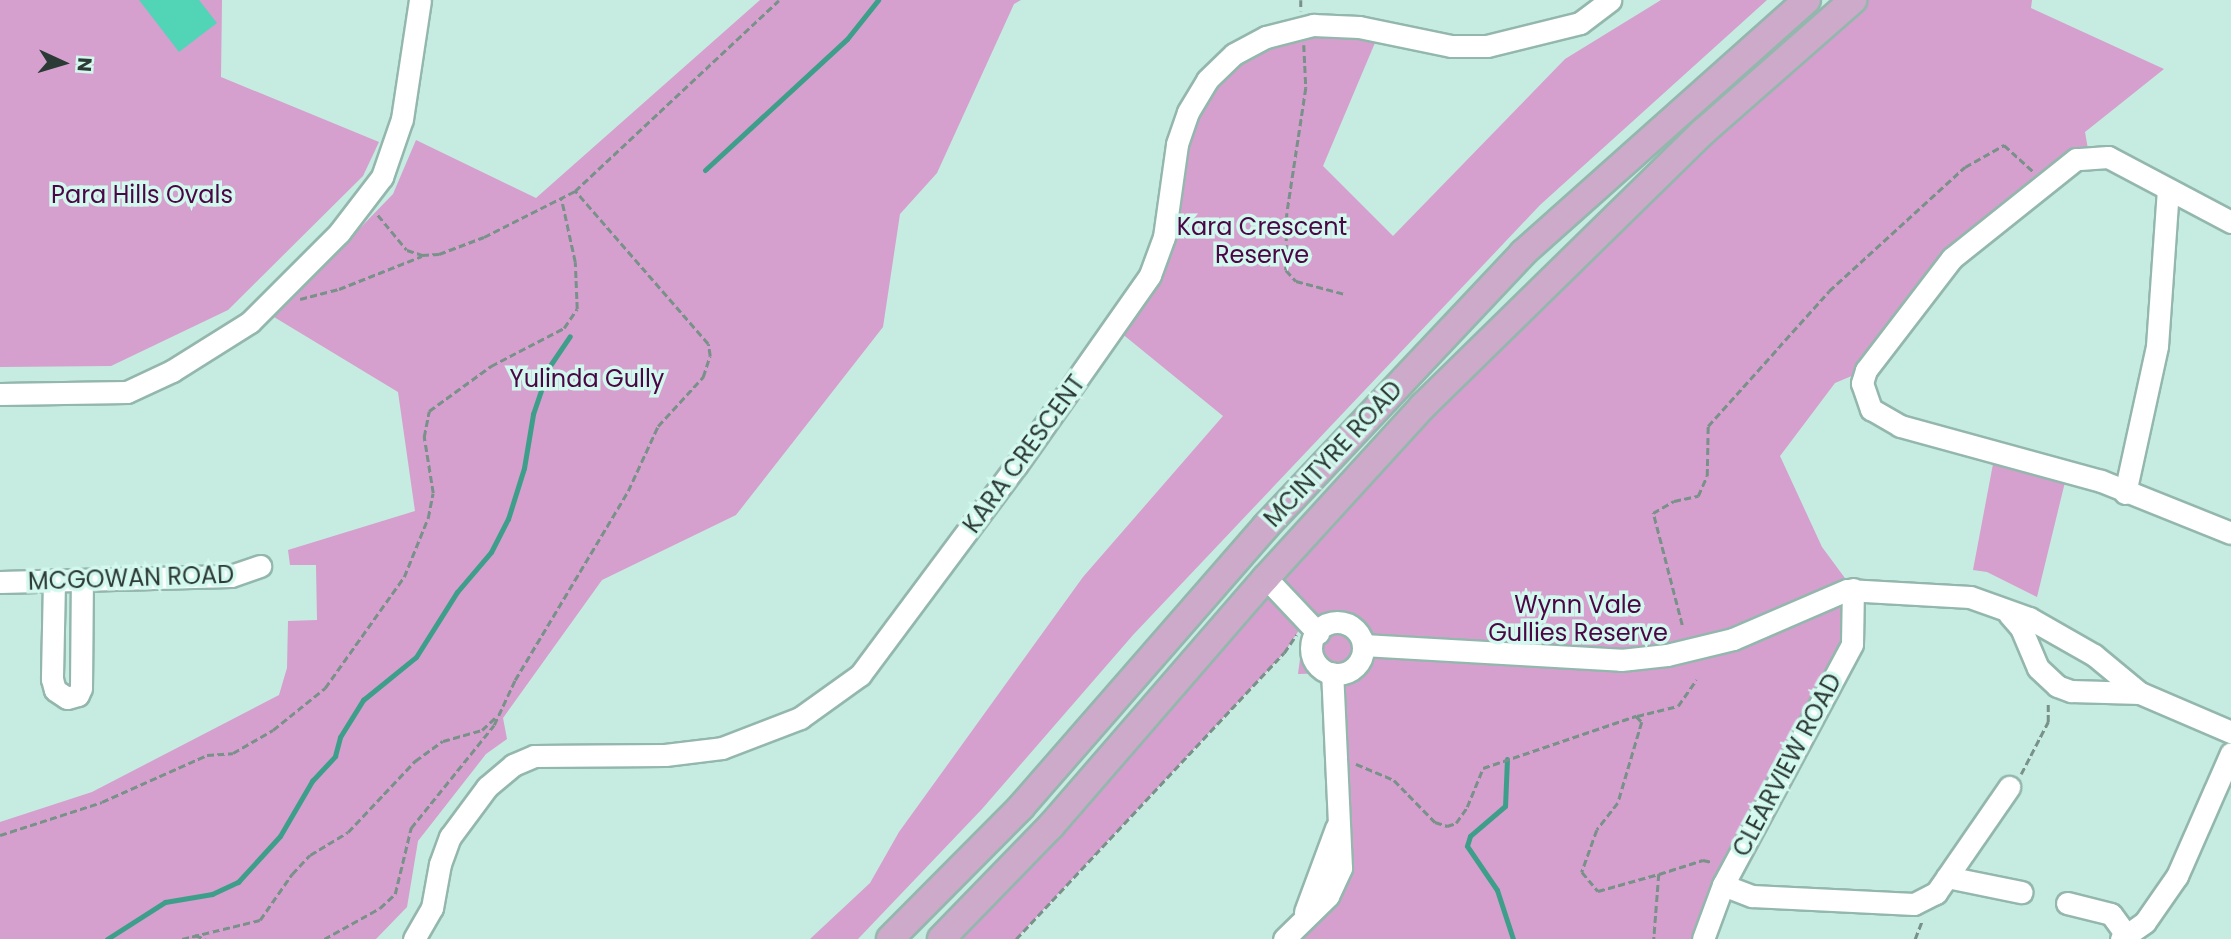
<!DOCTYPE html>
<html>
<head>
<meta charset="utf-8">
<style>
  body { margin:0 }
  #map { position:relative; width:2231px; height:939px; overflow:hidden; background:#c6ebe0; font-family:Poppins,sans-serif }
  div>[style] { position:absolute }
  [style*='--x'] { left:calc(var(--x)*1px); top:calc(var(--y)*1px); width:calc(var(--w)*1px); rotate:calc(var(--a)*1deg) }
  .green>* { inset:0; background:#d59fce }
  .stream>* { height:5px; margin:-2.5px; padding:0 2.5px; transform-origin:2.5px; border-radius:2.5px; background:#3d9f8a }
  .building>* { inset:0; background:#52d4b7 }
  .path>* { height:2.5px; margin-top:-1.25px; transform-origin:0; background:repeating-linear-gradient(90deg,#789189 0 7px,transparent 0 10.5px) }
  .roads { filter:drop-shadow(2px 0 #94b7ad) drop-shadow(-2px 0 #94b7ad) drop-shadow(0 2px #94b7ad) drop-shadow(0 -2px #94b7ad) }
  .minor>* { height:21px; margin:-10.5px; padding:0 10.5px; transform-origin:10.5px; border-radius:10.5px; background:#fff }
  .minor>.ring { margin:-10.5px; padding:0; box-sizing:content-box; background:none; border:21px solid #fff; border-radius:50% }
  .major>* { height:26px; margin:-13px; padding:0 13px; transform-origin:13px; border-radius:13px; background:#ceaaca }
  span { translate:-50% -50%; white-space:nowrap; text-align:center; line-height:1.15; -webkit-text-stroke:7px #d3f8ed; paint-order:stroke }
  .park-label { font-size:24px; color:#4a0645 }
  .street-label { font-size:24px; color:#2c3a36 }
  .north { position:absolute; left:28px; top:28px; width:70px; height:70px; -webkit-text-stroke:5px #d3f8ed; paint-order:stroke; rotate:94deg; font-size:19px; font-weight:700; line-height:28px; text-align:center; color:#2c3a36 }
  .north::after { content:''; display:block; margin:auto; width:24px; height:32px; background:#2c3a36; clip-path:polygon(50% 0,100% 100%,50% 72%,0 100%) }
</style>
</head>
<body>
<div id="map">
  <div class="green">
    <div style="clip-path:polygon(0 0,222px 0,221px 77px,379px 142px,363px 176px,228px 310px,111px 366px,0 367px)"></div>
    <div style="clip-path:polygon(760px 0,1021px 0,1014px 4px,937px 173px,900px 214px,883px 327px,736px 515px,602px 580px,503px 718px,507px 739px,486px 754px,418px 841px,407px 907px,376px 939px,0 939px,0 822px,92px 792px,279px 695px,287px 668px,288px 621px,317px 620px,316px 565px,290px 565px,288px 550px,415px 511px,398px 392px,274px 317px,393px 194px,416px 140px,536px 198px)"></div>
    <div style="clip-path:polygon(1661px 0,1767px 0,1540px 205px,1133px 635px,982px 809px,858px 939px,810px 939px,870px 883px,899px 832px,1083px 577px,1223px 416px,1115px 328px,1150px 275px,1197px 94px,1283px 31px,1377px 38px,1323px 166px,1393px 236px,1565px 59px)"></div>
    <div style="clip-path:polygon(1853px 0,2032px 0,2031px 8px,2164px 69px,2085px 132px,2089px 155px,1952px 258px,1866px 370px,1835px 383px,1780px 456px,1822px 547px,1853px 589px,1855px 623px,1703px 939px,1284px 939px,1328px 851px,1332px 673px,1298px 674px,1305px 621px,1284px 653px,1016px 939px,941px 939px,1266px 578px)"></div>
    <div style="clip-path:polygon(1993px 464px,2065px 482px,2037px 597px,1987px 572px,1973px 570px)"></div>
  </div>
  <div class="stream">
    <div style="--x:705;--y:170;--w:193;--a:-42.7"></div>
    <div style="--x:847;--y:39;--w:50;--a:-51.5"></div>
    <div style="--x:1507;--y:759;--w:47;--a:92.4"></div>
    <div style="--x:1505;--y:806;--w:46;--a:139.4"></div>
    <div style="--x:1470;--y:836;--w:10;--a:107"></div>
    <div style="--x:1467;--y:846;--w:53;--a:55.7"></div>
    <div style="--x:1497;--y:890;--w:52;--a:71.9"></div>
    <div style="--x:107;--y:939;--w:69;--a:-32.5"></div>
    <div style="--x:165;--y:902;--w:48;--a:-9.7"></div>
    <div style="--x:212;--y:894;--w:29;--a:-25"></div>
    <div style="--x:238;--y:882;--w:62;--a:-47.6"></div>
    <div style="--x:280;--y:836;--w:64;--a:-59.8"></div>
    <div style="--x:312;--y:781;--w:34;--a:-47"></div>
    <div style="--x:335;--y:756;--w:20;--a:-75"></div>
    <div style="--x:340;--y:737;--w:44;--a:-58.1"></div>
    <div style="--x:363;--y:700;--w:68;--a:-39.1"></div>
    <div style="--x:416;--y:657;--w:77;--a:-57.8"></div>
    <div style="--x:457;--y:592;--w:52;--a:-49.6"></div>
    <div style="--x:491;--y:552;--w:37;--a:-63"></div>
    <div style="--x:508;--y:519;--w:53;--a:-72.6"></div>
    <div style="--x:524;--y:468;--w:55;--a:-80.5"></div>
    <div style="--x:533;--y:414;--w:50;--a:-71.2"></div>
    <div style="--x:549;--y:367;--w:37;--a:-56"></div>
  </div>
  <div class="building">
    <div style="clip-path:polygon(139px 0,199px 0,217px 23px,179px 52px)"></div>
  </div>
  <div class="path">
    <div style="--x:1301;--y:0;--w:11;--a:90"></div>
    <div style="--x:1304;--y:45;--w:43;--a:87.3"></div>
    <div style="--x:1306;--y:88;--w:126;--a:98.6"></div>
    <div style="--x:1287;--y:213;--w:57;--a:91"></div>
    <div style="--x:1286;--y:270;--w:15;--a:48"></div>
    <div style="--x:1296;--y:281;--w:51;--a:14.9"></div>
    <div style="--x:378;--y:215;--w:45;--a:50.4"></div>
    <div style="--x:407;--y:250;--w:16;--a:18"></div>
    <div style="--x:422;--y:255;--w:17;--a:-3"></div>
    <div style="--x:439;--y:254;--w:48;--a:-20.7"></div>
    <div style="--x:484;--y:237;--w:102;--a:-26.8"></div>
    <div style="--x:575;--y:191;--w:279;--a:-43.1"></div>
    <div style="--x:300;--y:299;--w:40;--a:-14.4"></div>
    <div style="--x:339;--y:289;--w:89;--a:-21.7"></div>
    <div style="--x:1682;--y:625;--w:116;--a:-104.5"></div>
    <div style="--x:1653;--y:513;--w:24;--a:-30"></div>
    <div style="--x:1674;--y:501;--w:25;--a:-12"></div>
    <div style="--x:1698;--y:496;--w:22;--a:-66"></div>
    <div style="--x:1707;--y:476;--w:50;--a:-88.9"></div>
    <div style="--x:1708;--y:426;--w:181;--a:-48.1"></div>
    <div style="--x:1829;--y:291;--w:184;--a:-42.4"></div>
    <div style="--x:1965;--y:167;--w:45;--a:-29.4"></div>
    <div style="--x:2004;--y:145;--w:39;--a:42"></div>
    <div style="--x:1637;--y:716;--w:42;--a:-13.7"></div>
    <div style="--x:1678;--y:706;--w:32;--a:-55"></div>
    <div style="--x:1356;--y:764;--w:41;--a:22.8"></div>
    <div style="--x:1394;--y:780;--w:59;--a:45.7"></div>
    <div style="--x:1435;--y:822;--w:13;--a:18"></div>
    <div style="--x:1447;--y:826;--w:9;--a:-18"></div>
    <div style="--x:1456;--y:823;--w:19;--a:-55"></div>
    <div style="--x:1467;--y:807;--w:42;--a:-67.7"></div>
    <div style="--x:1483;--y:768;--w:162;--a:-18.8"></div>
    <div style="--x:1636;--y:716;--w:8;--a:45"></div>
    <div style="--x:1642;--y:722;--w:84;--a:106.5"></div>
    <div style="--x:1618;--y:803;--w:34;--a:128"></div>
    <div style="--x:1597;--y:830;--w:45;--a:109.7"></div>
    <div style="--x:1582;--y:872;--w:25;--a:50"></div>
    <div style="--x:1598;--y:891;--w:63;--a:-15.6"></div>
    <div style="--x:1659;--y:874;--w:65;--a:94.4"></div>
    <div style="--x:2021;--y:774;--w:59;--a:-62.6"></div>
    <div style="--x:2048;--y:722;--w:19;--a:-90"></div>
    <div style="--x:0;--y:835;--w:107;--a:-17.9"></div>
    <div style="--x:102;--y:802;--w:115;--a:-24.1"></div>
    <div style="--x:207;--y:755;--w:26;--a:-4"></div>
    <div style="--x:233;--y:753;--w:46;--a:-29.9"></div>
    <div style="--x:273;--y:730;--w:67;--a:-38.9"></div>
    <div style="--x:325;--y:688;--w:136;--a:-54.6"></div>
    <div style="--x:404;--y:577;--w:64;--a:-67.9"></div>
    <div style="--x:428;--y:518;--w:25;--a:-79"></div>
    <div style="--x:433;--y:493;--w:57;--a:-99.1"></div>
    <div style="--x:424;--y:437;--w:26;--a:-79"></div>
    <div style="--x:429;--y:411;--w:77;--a:-36"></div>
    <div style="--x:491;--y:366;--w:82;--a:-27.5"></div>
    <div style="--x:564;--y:328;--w:23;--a:-56"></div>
    <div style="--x:577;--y:309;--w:47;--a:-92.4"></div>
    <div style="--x:575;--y:262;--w:66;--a:-102.3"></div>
    <div style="--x:1659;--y:874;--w:46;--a:-17.7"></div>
    <div style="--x:1703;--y:860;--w:9;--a:13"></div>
    <div style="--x:195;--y:935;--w:11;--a:22"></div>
    <div style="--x:182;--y:939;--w:80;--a:-13.7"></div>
    <div style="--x:260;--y:920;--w:56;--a:-55.2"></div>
    <div style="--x:292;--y:874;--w:26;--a:-47"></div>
    <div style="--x:310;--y:855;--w:44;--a:-31.2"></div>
    <div style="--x:348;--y:832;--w:98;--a:-46.7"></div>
    <div style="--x:415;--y:761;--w:34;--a:-36"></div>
    <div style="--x:443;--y:741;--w:41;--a:-15.8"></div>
    <div style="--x:482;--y:730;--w:21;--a:-43"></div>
    <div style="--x:324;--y:939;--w:64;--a:-29"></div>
    <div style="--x:380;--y:908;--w:21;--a:-43"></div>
    <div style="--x:395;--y:894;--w:68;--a:-76.4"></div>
    <div style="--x:411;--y:828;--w:132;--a:-51.1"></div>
    <div style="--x:494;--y:725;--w:50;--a:-65"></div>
    <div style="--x:515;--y:680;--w:220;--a:-59.1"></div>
    <div style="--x:628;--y:491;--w:72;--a:-65.2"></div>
    <div style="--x:658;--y:426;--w:67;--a:-47.4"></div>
    <div style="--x:703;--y:377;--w:22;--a:-72"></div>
    <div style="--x:710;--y:356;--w:12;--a:-99"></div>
    <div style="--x:708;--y:344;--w:203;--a:-131"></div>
    <div style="--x:1016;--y:939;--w:392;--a:-46.9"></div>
    <div style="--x:1284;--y:653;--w:22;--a:-56"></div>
    <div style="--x:1915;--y:939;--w:19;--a:-69"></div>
  </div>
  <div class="roads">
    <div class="minor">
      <div style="--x:2231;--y:222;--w:139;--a:-152.1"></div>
      <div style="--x:2108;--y:157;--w:32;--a:176"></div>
      <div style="--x:2076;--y:159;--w:159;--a:141.4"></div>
      <div style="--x:1952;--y:258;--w:141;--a:127.5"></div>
      <div style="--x:1866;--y:370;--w:14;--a:107"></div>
      <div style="--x:1862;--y:383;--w:28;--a:71"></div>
      <div style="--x:1871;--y:409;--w:34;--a:30"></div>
      <div style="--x:1900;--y:426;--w:208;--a:15.3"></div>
      <div style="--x:2101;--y:481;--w:140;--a:21.8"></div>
      <div style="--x:0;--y:394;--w:127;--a:-0.9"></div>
      <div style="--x:127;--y:392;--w:50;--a:-25"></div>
      <div style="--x:172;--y:371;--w:92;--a:-32.1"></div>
      <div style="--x:250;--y:322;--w:126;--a:-45"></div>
      <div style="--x:339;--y:233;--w:71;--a:-52.5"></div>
      <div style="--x:382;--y:177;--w:61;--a:-71"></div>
      <div style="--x:402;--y:119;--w:120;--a:-81.4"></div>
      <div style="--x:2125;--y:493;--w:150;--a:-77.7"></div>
      <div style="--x:2157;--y:346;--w:157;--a:-86"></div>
      <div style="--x:1266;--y:578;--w:76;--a:46.6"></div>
      <div style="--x:54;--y:581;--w:98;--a:91.2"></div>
      <div style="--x:52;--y:679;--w:11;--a:75"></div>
      <div style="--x:55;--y:690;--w:14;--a:34"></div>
      <div style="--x:67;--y:698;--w:11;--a:-15"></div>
      <div style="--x:78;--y:695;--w:8;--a:-67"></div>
      <div style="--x:81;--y:688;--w:107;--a:-89.5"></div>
      <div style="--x:0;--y:582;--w:231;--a:-1.5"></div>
      <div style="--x:231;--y:576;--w:31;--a:-19"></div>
      <div style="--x:2009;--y:614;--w:18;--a:49"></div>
      <div style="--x:2021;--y:628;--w:43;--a:67"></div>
      <div style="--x:2038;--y:668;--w:26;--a:43"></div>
      <div style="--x:2057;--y:686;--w:15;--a:20"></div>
      <div style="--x:2071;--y:691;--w:69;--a:1.7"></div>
      <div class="ring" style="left:1311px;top:622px;width:31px;height:31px"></div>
      <div style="--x:1363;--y:645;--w:258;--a:3.3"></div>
      <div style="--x:1621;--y:660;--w:46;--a:-6.2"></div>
      <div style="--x:1667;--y:655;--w:68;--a:-13.6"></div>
      <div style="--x:1733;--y:639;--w:124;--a:-23.3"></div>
      <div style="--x:1847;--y:590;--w:123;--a:3.3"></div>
      <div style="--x:1970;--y:597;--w:63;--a:19.6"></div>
      <div style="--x:2029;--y:618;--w:75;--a:29.6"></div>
      <div style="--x:2094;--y:655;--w:60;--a:39.6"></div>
      <div style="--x:2140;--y:693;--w:99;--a:23.2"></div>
      <div style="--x:1947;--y:877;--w:76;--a:11.5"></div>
      <div style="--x:1723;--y:885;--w:31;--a:21"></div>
      <div style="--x:1752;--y:896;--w:162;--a:2.8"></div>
      <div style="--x:1914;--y:904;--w:25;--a:-27"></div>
      <div style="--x:1936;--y:893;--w:129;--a:-55.4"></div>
      <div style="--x:2067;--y:903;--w:45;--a:14"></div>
      <div style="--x:2111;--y:914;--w:26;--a:54"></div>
      <div style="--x:1305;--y:912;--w:90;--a:-69.7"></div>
      <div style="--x:414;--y:939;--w:36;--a:-60"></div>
      <div style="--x:432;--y:908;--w:45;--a:-79.7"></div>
      <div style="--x:440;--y:864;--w:29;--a:-70"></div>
      <div style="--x:450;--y:837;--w:62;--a:-53.5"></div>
      <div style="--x:487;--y:787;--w:34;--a:-40"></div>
      <div style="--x:513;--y:765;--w:23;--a:-23"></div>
      <div style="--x:534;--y:756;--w:131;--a:-0.4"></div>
      <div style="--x:665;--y:755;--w:57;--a:-7"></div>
      <div style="--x:722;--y:748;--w:84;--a:-21"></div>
      <div style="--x:800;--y:718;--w:74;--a:-35.6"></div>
      <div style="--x:860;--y:675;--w:261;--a:-53.3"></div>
      <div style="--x:1016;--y:466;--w:233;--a:-54.9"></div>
      <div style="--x:1150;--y:275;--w:40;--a:-69.8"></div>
      <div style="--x:1164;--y:237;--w:94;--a:-82"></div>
      <div style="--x:1177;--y:144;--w:34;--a:-71"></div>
      <div style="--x:1188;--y:112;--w:37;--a:-59"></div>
      <div style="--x:1207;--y:80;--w:37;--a:-44"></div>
      <div style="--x:1234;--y:54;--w:36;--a:-28"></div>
      <div style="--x:1266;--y:37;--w:49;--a:-14.3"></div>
      <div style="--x:1313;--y:25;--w:46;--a:2.5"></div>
      <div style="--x:1359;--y:27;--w:94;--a:11.7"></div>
      <div style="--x:1451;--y:46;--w:36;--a:0"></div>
      <div style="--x:1487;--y:46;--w:96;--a:-13.9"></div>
      <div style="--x:1580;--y:23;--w:38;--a:-37"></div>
      <div style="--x:1284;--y:939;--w:62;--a:-44.3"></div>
      <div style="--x:1328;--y:896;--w:31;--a:-65"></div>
      <div style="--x:1341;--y:868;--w:195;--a:-92.6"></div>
      <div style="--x:1703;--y:939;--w:58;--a:-69.7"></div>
      <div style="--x:1723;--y:885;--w:273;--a:-61.8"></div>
      <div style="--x:1852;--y:644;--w:55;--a:-89"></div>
      <div style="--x:2121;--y:939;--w:29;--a:-35"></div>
      <div style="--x:2145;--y:922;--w:56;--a:-55.2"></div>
      <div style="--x:2177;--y:876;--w:134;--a:-66.3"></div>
    </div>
    <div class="major">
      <div style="--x:890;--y:939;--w:186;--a:-45.2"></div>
      <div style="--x:1021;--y:807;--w:373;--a:-48.9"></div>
      <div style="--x:1266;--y:526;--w:375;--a:-46.7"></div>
      <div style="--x:1523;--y:253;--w:380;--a:-41.7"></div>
      <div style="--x:941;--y:939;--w:158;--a:-45.8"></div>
      <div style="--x:1051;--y:826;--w:328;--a:-49.1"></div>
      <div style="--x:1266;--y:578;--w:233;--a:-47.6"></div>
      <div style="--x:1423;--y:406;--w:392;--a:-44.4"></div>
      <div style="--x:1703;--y:132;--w:200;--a:-41.3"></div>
    </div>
  </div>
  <div class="park-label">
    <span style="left:142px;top:195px">Para Hills Ovals</span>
    <span style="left:1262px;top:241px">Kara Crescent<br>Reserve</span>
    <span style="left:587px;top:379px">Yulinda Gully</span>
    <span style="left:1578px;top:619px">Wynn Vale<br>Gullies Reserve</span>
  </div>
  <div class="street-label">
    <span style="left:1024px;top:454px;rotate:-54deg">KARA CRESCENT</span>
    <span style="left:1333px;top:454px;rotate:-47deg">MCINTYRE ROAD</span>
    <span style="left:131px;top:578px;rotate:-2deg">MCGOWAN ROAD</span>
    <span style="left:1787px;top:765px;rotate:-62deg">CLEARVIEW ROAD</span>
  </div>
  <div class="north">N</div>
</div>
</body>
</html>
